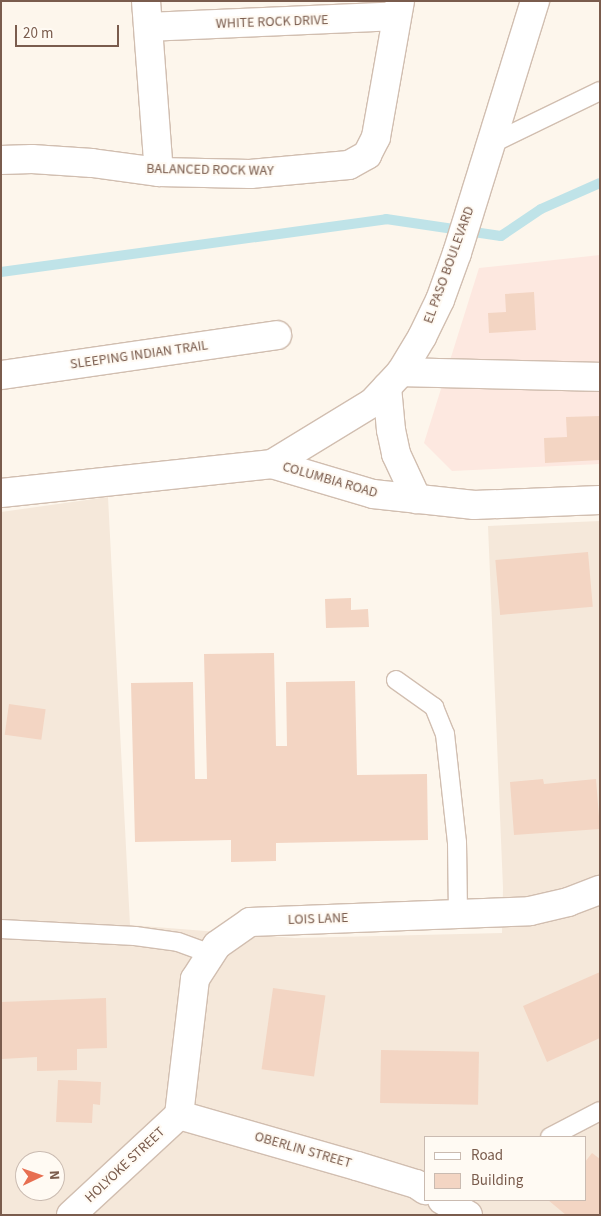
<!DOCTYPE html>
<html>
<head>
<meta charset="utf-8">
<style>
  body { margin:0 }
  #map { position:relative; width:601px; height:1216px; overflow:hidden; background:#fdf6ec; font-family:"Source Sans 3",sans-serif }
  div>[style] { position:absolute }
  [style*='--x'] { left:calc(var(--x)*1px); top:calc(var(--y)*1px); width:calc(var(--w)*1px); rotate:calc(var(--a)*1deg) }
  .residential>* { inset:0; background:#f5e8da }
  .commercial>* { inset:0; background:#fde8e0 }
  .stream>* { height:10px; margin:-5px; padding:0 5px; transform-origin:5px; border-radius:5px; background:#bfe3e8 }
  .building>* { inset:0; background:#f3d5c3; transform-origin:0 0 }
  .roads { filter:drop-shadow(1px 0 #d1beb0) drop-shadow(-1px 0 #d1beb0) drop-shadow(0 1px #d1beb0) drop-shadow(0 -1px #d1beb0) }
  .service>* { height:18px; margin:-9px; padding:0 9px; transform-origin:9px; border-radius:9px; background:#fff }
  .minor>* { height:28px; margin:-14px; padding:0 14px; transform-origin:14px; border-radius:14px; background:#fff }
  span { translate:-50% -50%; white-space:nowrap; text-align:center; line-height:1.15; -webkit-text-stroke:4px #fffaf3; paint-order:stroke }
  .street-label { font-size:14px; color:#7a5c4d }
  .frame { position:absolute; inset:0; border:2px solid #7a5c4d; pointer-events:none }
  .legend { position:absolute; left:424px; top:1136px; width:162px; height:65px; box-sizing:border-box; background:#fffaf3; border:1px solid #cabbb1; margin:0; padding:6px 9px; list-style:none; font-size:15px; color:#7a5c4d }
  .legend li { display:flex; align-items:center; gap:10px; height:25px }
  .legend b { width:25px; border:1px solid #cabbb1 }
  .north { position:absolute; left:15px; top:1151px; width:50px; height:50px; box-sizing:border-box; background:#fffaf3; border:1px solid #cabbb1; border-radius:50%; rotate:87deg; font-size:14px; font-weight:700; line-height:20px; text-align:center; color:#7a5c4d }
  .north::after { content:''; display:block; margin:auto; width:18px; height:22px; background:#e76f51; clip-path:polygon(50% 0,100% 100%,50% 72%,0 100%) }
  .scale { position:absolute; left:15px; top:25px; width:104px; height:22px; box-sizing:border-box; border:2px solid #7a5c4d; border-top:0; padding-left:6px; font-size:15px; line-height:18px; white-space:nowrap; color:#7a5c4d; -webkit-text-stroke:4px #fffaf3; paint-order:stroke }
</style>
</head>
<body>
<div id="map">
  <div class="residential">
    <div style="clip-path:polygon(evenodd,108px 497px,130px 925px,295px 938px,502px 933px,503px 888px,488px 526px,600px 521px,600px 1215px,1px 1215px,1px 512px,108px 497px,425px 1137px,585px 1137px,585px 1200px,425px 1200px,425px 1137px,108px 497px,25px 1161px,55px 1161px,55px 1191px,25px 1191px,25px 1161px)"></div>
  </div>
  <div class="commercial">
    <div style="clip-path:polygon(600px 255px,600px 464px,452px 471px,424px 443px,479px 268px)"></div>
  </div>
  <div class="stream">
    <div style="--x:1;--y:272;--w:389;--a:-7.8"></div>
    <div style="--x:386;--y:219;--w:116;--a:8.4"></div>
    <div style="--x:501;--y:236;--w:48;--a:-34"></div>
    <div style="--x:541;--y:209;--w:64;--a:-23.8"></div>
  </div>
  <div class="building">
    <div style="clip-path:polygon(534px 292px,536px 330px,489px 333px,488px 313px,506px 312px,505px 294px)"></div>
    <div style="clip-path:polygon(600px 416px,600px 460px,545px 463px,544px 438px,567px 437px,566px 417px)"></div>
    <div style="left:588px;top:552px;width:55px;height:93px;rotate:85deg"></div>
    <div style="clip-path:polygon(351px 598px,351px 610px,368px 609px,369px 627px,326px 628px,325px 599px)"></div>
    <div style="clip-path:polygon(274px 653px,276px 746px,287px 746px,286px 682px,355px 681px,357px 775px,427px 774px,428px 840px,276px 843px,276px 861px,231px 862px,231px 840px,135px 842px,131px 683px,193px 682px,195px 779px,207px 779px,204px 654px)"></div>
    <div style="left:9px;top:704px;width:37px;height:31px;rotate:8deg"></div>
    <div style="clip-path:polygon(543px 779px,544px 784px,596px 779px,600px 829px,514px 835px,510px 782px)"></div>
    <div style="clip-path:polygon(600px 972px,600px 1038px,547px 1062px,523px 1006px)"></div>
    <div style="left:273px;top:988px;width:53px;height:82px;rotate:8deg"></div>
    <div style="clip-path:polygon(106px 998px,107px 1048px,77px 1049px,77px 1070px,37px 1071px,37px 1057px,2px 1059px,1px 1002px)"></div>
    <div style="left:381px;top:1050px;width:98px;height:53px;rotate:1deg"></div>
    <div style="clip-path:polygon(58px 1080px,101px 1082px,100px 1105px,93px 1104px,92px 1123px,56px 1122px)"></div>
    <div style="clip-path:polygon(592px 1153px,600px 1159px,600px 1215px,566px 1215px,548px 1200px,585px 1200px,585px 1162px)"></div>
  </div>
  <div class="roads">
    <div class="service">
      <div style="--x:491;--y:144;--w:121;--a:-25.9"></div>
      <div style="--x:396;--y:680;--w:47;--a:35.4"></div>
      <div style="--x:434;--y:707;--w:29;--a:68"></div>
      <div style="--x:445;--y:734;--w:109;--a:83.7"></div>
      <div style="--x:457;--y:842;--w:72;--a:89.2"></div>
      <div style="--x:1;--y:929;--w:134;--a:3"></div>
      <div style="--x:135;--y:936;--w:43;--a:7.9"></div>
      <div style="--x:178;--y:942;--w:35;--a:20"></div>
      <div style="--x:550;--y:1137;--w:56;--a:-27.5"></div>
    </div>
    <div class="minor">
      <div style="--x:146;--y:1;--w:171;--a:85.7"></div>
      <div style="--x:149;--y:27;--w:247;--a:-2.5"></div>
      <div style="--x:1;--y:160;--w:31;--a:-2"></div>
      <div style="--x:32;--y:159;--w:60;--a:3.8"></div>
      <div style="--x:92;--y:163;--w:68;--a:7.7"></div>
      <div style="--x:159;--y:172;--w:91;--a:1.3"></div>
      <div style="--x:250;--y:174;--w:99;--a:-5.2"></div>
      <div style="--x:349;--y:165;--w:21;--a:-29"></div>
      <div style="--x:367;--y:155;--w:20;--a:-63"></div>
      <div style="--x:376;--y:137;--w:138;--a:-80"></div>
      <div style="--x:401;--y:372;--w:199;--a:1.4"></div>
      <div style="--x:1;--y:375;--w:279;--a:-8.2"></div>
      <div style="--x:387;--y:387;--w:43;--a:84.7"></div>
      <div style="--x:391;--y:430;--w:25;--a:78"></div>
      <div style="--x:396;--y:454;--w:50;--a:65"></div>
      <div style="--x:272;--y:464;--w:117;--a:-31.4"></div>
      <div style="--x:372;--y:403;--w:42;--a:-46.9"></div>
      <div style="--x:401;--y:372;--w:41;--a:-59"></div>
      <div style="--x:422;--y:337;--w:41;--a:-64.1"></div>
      <div style="--x:440;--y:300;--w:50;--a:-70.1"></div>
      <div style="--x:457;--y:253;--w:264;--a:-72.8"></div>
      <div style="--x:1;--y:493;--w:273;--a:-6.1"></div>
      <div style="--x:272;--y:464;--w:105;--a:16.5"></div>
      <div style="--x:373;--y:494;--w:102;--a:6.2"></div>
      <div style="--x:474;--y:505;--w:126;--a:-2.3"></div>
      <div style="--x:179;--y:1115;--w:137;--a:-83.3"></div>
      <div style="--x:195;--y:979;--w:40;--a:-57.1"></div>
      <div style="--x:217;--y:945;--w:40;--a:-34.9"></div>
      <div style="--x:250;--y:922;--w:280;--a:-2.2"></div>
      <div style="--x:530;--y:911;--w:39;--a:-13"></div>
      <div style="--x:568;--y:902;--w:34;--a:-21"></div>
      <div style="--x:179;--y:1115;--w:185;--a:16"></div>
      <div style="--x:357;--y:1166;--w:62;--a:17"></div>
      <div style="--x:416;--y:1184;--w:11;--a:34"></div>
      <div style="--x:442;--y:1200;--w:30;--a:30"></div>
      <div style="--x:71;--y:1215;--w:147;--a:-42.8"></div>
    </div>
  </div>
  <div class="street-label">
    <span style="left:272px;top:22px;rotate:-2deg">WHITE ROCK DRIVE</span>
    <span style="left:210px;top:170px;rotate:1deg">BALANCED ROCK WAY</span>
    <span style="left:449px;top:265px;rotate:-70deg">EL PASO BOULEVARD</span>
    <span style="left:139px;top:355px;rotate:-8deg">SLEEPING INDIAN TRAIL</span>
    <span style="left:330px;top:480px;rotate:16deg">COLUMBIA ROAD</span>
    <span style="left:318px;top:919px;rotate:-2deg">LOIS LANE</span>
    <span style="left:303px;top:1150px;rotate:16deg">OBERLIN STREET</span>
    <span style="left:125px;top:1165px;rotate:-43deg">HOLYOKE STREET</span>
  </div>
  <div class="frame"></div>
  <ul class="legend">
  <li><b style="height:6px;background:#fff"></b>Road</li>
  <li><b style="height:14px;background:#f3d5c3"></b>Building</li>
  </ul>
  <div class="north">N</div>
  <div class="scale">20 m</div>
</div>
</body>
</html>
